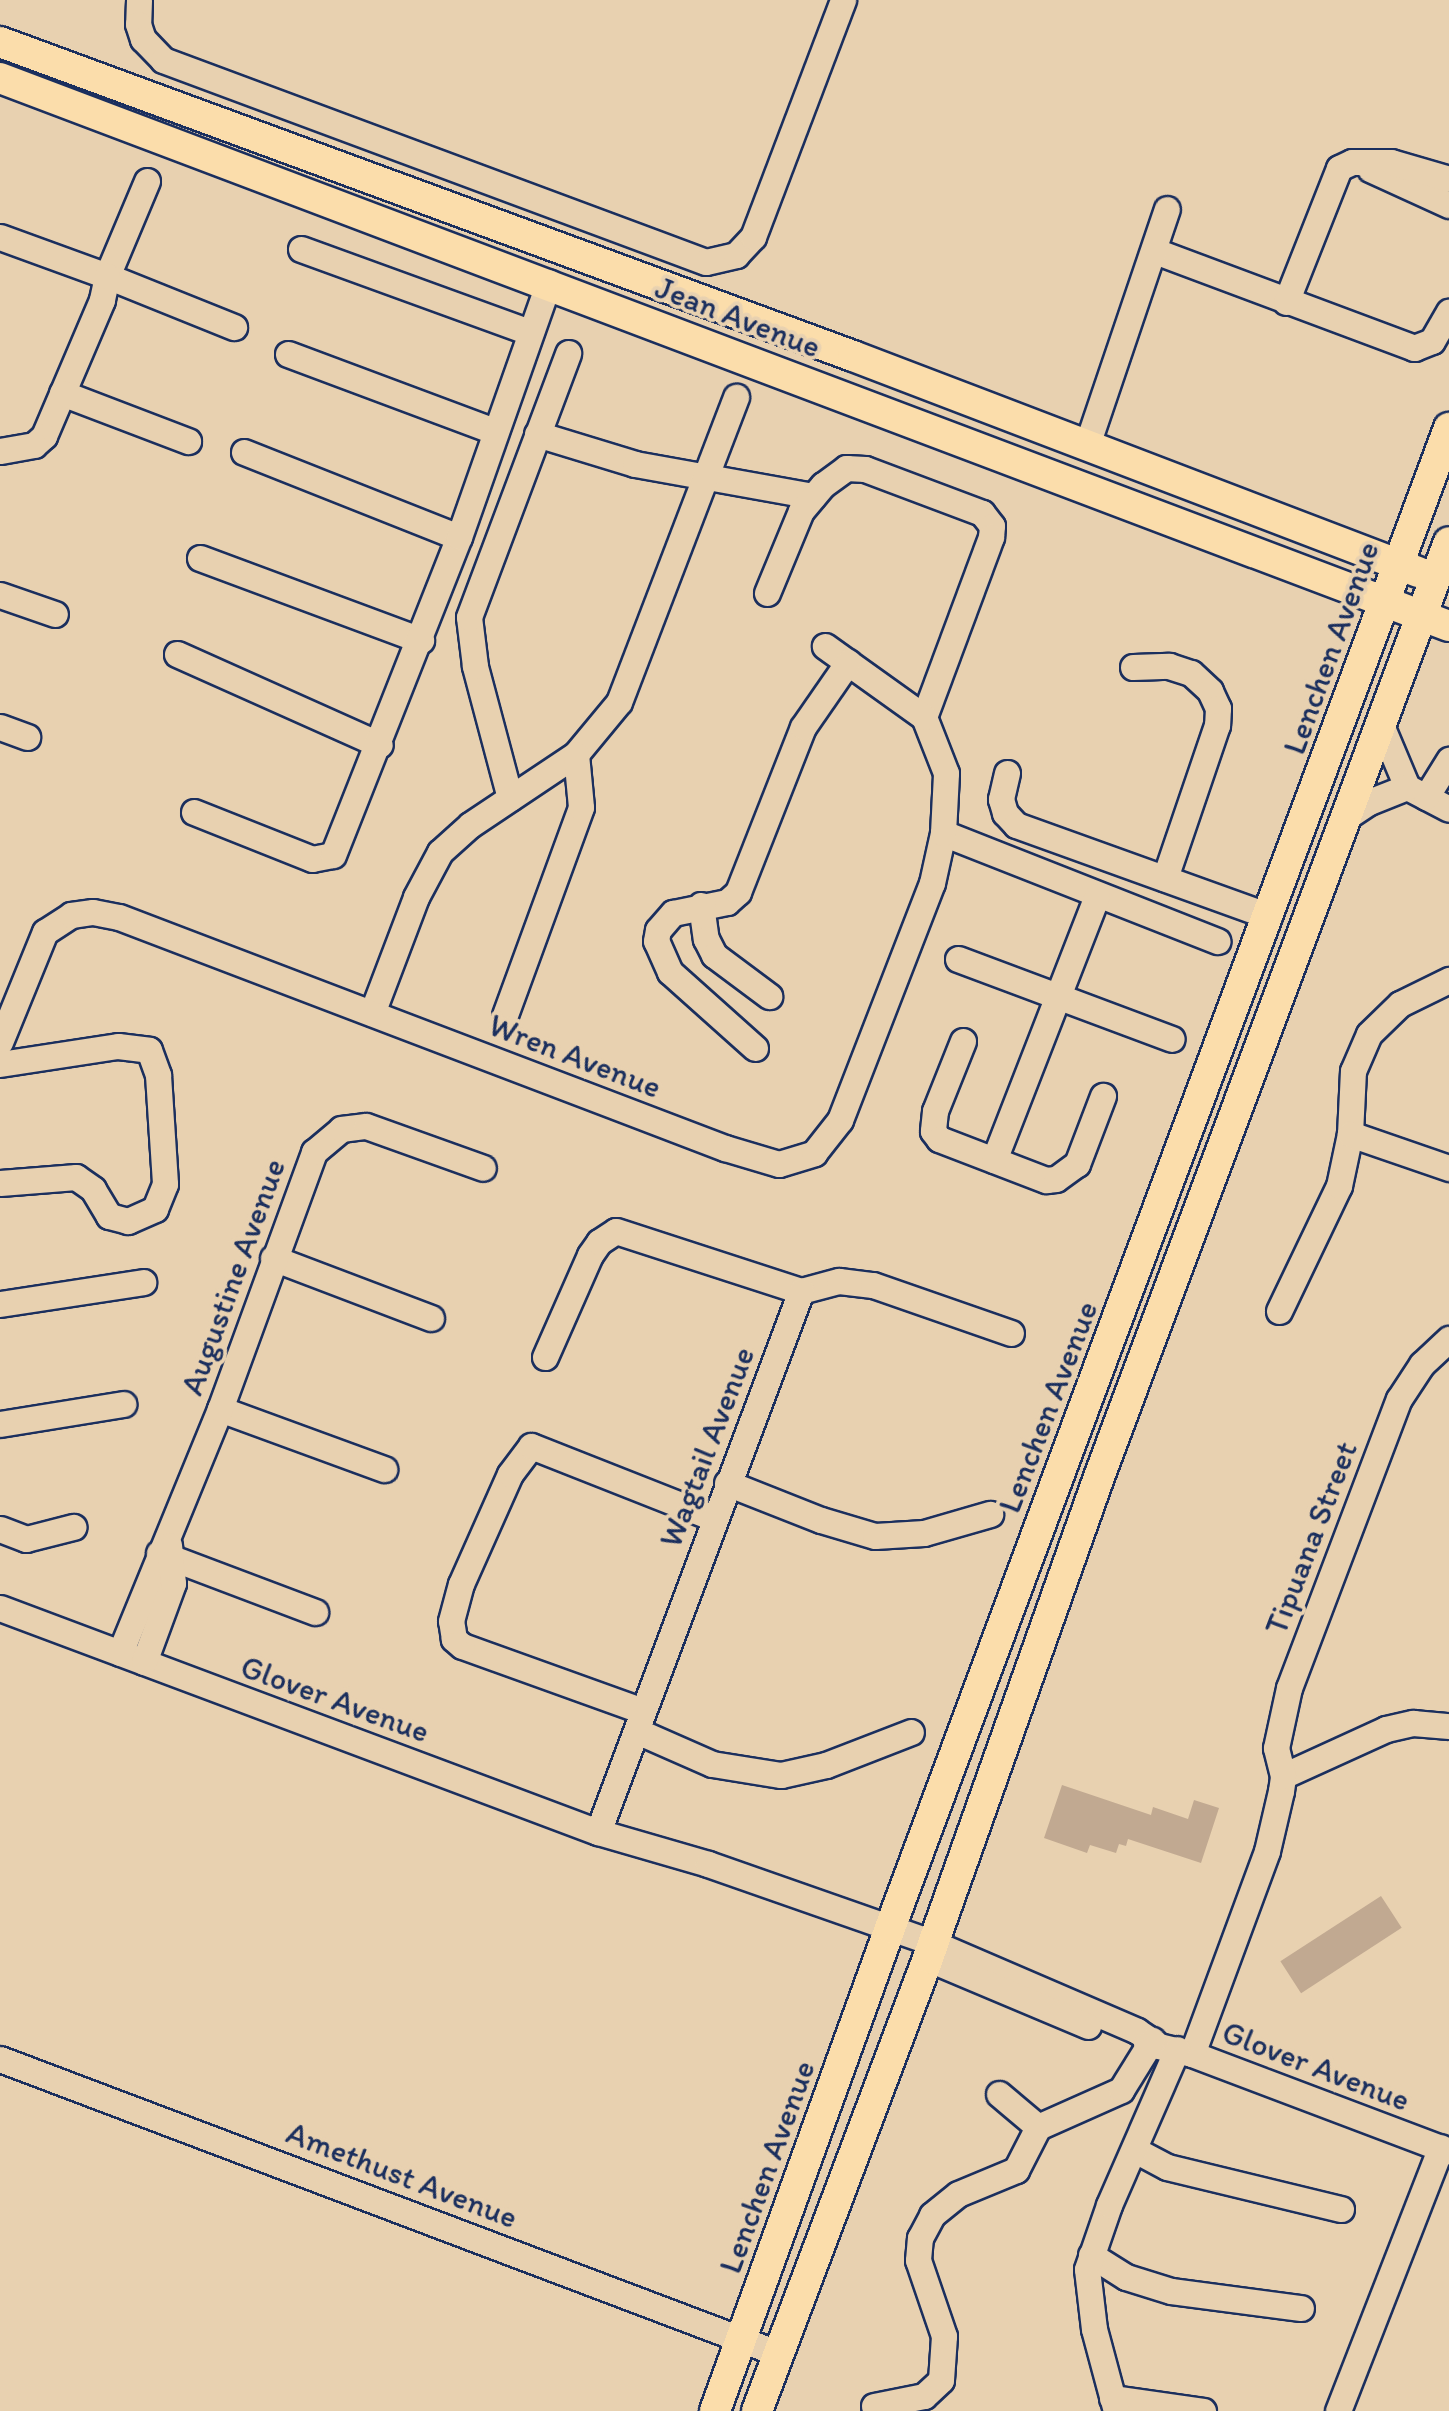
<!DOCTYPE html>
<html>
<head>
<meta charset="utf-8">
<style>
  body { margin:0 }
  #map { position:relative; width:1449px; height:2411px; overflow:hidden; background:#e8d1b0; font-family:Itim,sans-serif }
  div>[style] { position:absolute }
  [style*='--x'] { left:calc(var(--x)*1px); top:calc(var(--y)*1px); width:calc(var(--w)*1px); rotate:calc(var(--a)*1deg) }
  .building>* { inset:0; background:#c1a991; transform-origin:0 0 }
  .roads { filter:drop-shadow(2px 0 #1b2f5e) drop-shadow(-2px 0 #1b2f5e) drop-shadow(0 2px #1b2f5e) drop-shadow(0 -2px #1b2f5e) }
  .minor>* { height:25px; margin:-12.5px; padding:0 12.5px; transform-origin:12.5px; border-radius:12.5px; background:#e8d1b0 }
  .major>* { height:30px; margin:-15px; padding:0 15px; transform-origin:15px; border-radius:15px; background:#fbddab }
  span { translate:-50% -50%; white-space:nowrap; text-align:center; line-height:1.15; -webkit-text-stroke:8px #e8d1b0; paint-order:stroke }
  .street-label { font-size:32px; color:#1b2f5e }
</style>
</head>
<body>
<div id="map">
  <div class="building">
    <div style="clip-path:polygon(1062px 1785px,1151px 1815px,1153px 1807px,1188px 1819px,1194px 1800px,1219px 1808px,1201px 1863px,1128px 1839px,1126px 1846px,1119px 1844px,1116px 1853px,1090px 1845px,1087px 1853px,1044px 1838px)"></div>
    <div style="left:1381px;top:1896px;width:38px;height:120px;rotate:57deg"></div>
  </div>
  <div class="roads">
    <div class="minor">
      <div style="--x:139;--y:0;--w:24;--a:92"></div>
      <div style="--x:138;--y:24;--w:16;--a:72"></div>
      <div style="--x:143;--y:39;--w:29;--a:46"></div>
      <div style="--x:163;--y:60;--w:579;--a:20.41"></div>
      <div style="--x:706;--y:262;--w:31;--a:-13"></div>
      <div style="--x:736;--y:255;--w:25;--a:-47"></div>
      <div style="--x:753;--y:237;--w:254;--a:-69.2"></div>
      <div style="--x:1370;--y:169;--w:87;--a:24.5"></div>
      <div style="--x:147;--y:181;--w:103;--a:112.8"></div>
      <div style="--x:107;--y:276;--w:137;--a:21.9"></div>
      <div style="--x:0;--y:237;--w:114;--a:20"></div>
      <div style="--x:107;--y:276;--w:25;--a:102"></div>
      <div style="--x:102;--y:300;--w:148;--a:113.1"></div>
      <div style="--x:44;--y:436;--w:13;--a:138"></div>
      <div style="--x:34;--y:445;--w:35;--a:170"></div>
      <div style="--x:301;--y:249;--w:243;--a:20"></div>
      <div style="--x:1155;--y:251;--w:277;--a:20.5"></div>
      <div style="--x:1414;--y:348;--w:19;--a:-21"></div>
      <div style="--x:1432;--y:341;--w:34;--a:-60"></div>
      <div style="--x:1286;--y:302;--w:144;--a:-68.4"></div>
      <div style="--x:1339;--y:168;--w:14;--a:-25"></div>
      <div style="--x:1352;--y:162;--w:39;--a:0"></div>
      <div style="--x:1391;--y:162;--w:60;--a:16.3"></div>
      <div style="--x:288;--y:354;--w:220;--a:20.5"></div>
      <div style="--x:62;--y:393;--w:135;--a:20.9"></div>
      <div style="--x:537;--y:434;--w:102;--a:17"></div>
      <div style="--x:635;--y:464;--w:181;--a:10.2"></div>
      <div style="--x:1087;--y:445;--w:249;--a:-71.3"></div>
      <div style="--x:244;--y:452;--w:231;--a:21.6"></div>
      <div style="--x:200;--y:558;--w:236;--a:20.4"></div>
      <div style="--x:767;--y:593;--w:89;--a:-67.5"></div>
      <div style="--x:801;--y:511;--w:34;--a:-50"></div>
      <div style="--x:823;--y:485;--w:29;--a:-36"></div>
      <div style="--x:846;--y:468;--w:19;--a:3"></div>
      <div style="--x:865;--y:469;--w:125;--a:20.6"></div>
      <div style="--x:982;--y:513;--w:16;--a:52"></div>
      <div style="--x:992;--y:526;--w:11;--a:95"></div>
      <div style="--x:991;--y:537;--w:192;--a:110.4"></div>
      <div style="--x:0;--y:595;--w:58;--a:19.1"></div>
      <div style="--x:177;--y:654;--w:222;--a:24.1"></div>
      <div style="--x:1133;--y:667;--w:36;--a:-2"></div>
      <div style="--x:1169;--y:666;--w:23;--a:18"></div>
      <div style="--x:1191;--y:673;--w:26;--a:43"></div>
      <div style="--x:1210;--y:691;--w:19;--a:65"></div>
      <div style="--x:1218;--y:708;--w:17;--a:93"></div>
      <div style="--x:1217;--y:725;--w:162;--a:108.8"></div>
      <div style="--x:1381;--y:725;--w:67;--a:67.2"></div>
      <div style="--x:1407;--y:787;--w:47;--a:27.6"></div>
      <div style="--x:0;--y:727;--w:29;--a:20"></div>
      <div style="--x:1007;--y:773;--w:27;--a:103"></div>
      <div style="--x:1001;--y:799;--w:15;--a:74"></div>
      <div style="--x:1005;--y:813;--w:16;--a:47"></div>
      <div style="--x:1016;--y:825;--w:269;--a:19.8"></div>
      <div style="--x:1426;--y:797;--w:44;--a:-58.1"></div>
      <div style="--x:510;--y:798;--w:137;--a:-104.9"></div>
      <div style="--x:475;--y:666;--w:49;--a:-97"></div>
      <div style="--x:469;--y:617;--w:282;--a:-69.4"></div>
      <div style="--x:194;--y:812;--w:127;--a:21.7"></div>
      <div style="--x:312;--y:859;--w:21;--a:-11"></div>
      <div style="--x:333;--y:855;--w:342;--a:-68.4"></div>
      <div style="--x:459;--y:537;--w:270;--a:-70.6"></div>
      <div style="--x:1345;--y:818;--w:29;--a:-34"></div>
      <div style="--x:1369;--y:802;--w:41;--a:-21.5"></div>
      <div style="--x:943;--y:833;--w:295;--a:21.5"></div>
      <div style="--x:701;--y:905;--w:34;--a:82"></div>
      <div style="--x:706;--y:939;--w:18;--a:63"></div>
      <div style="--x:714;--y:955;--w:69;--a:36.7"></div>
      <div style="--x:958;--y:959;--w:228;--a:20.5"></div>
      <div style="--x:372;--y:1013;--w:124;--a:-69.2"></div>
      <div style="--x:416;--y:897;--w:51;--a:-61.9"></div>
      <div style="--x:440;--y:852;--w:40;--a:-42"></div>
      <div style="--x:470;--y:825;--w:128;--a:-33.8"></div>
      <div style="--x:576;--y:754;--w:67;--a:-50.4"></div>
      <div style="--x:619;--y:702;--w:327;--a:-69"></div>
      <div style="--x:505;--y:1015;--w:221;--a:-69.9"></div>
      <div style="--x:581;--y:807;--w:53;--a:-95.4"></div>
      <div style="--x:963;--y:1041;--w:75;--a:111.8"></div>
      <div style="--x:935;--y:1111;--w:20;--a:96"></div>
      <div style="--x:933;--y:1131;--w:10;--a:53"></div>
      <div style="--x:939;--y:1139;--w:115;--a:21"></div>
      <div style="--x:1046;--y:1180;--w:10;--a:-6"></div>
      <div style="--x:1056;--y:1179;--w:26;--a:-36"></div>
      <div style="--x:1077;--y:1164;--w:73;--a:-69.1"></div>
      <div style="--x:0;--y:1042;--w:119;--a:-67.8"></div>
      <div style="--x:45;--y:932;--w:31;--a:-33"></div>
      <div style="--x:71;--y:915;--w:22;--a:-8"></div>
      <div style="--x:93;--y:912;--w:26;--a:11"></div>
      <div style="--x:119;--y:917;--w:649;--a:20.87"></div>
      <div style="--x:725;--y:1148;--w:56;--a:16.5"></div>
      <div style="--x:779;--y:1164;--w:37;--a:-17"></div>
      <div style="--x:814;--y:1153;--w:42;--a:-51.8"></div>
      <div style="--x:840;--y:1120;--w:254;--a:-68.8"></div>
      <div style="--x:932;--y:883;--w:51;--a:-77.6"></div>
      <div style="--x:943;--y:833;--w:60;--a:-87.1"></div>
      <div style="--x:946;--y:773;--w:60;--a:-111.4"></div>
      <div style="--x:924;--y:717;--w:122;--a:-144.4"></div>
      <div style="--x:755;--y:1048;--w:114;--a:-138.2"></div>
      <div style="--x:670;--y:972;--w:34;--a:-114"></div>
      <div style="--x:656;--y:941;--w:11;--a:-80"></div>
      <div style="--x:658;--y:930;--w:23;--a:-49"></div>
      <div style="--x:673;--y:913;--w:55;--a:-11.5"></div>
      <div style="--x:727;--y:902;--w:15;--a:-42"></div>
      <div style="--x:738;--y:892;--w:177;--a:-68.5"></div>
      <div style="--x:803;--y:727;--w:79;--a:-55.3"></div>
      <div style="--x:0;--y:1064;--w:119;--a:-8.7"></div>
      <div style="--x:118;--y:1046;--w:31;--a:7"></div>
      <div style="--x:149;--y:1050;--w:27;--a:70"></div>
      <div style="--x:158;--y:1075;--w:109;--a:86.3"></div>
      <div style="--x:165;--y:1184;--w:27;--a:112"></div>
      <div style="--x:155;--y:1209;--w:30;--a:156"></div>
      <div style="--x:128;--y:1221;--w:20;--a:-165"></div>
      <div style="--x:109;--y:1216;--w:31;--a:-121"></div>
      <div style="--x:93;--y:1189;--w:21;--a:-145"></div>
      <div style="--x:76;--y:1177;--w:76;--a:175.5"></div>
      <div style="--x:1350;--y:1134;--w:63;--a:-87.3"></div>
      <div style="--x:1353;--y:1071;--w:40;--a:-66.6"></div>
      <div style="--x:1369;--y:1034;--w:43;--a:-44.1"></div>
      <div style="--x:1400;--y:1004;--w:55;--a:-26.1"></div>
      <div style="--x:994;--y:1160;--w:283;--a:-68.7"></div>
      <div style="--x:273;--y:1258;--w:169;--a:20.8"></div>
      <div style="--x:801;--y:1291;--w:39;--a:-15"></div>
      <div style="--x:839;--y:1281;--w:34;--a:7"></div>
      <div style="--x:873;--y:1285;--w:146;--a:19.2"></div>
      <div style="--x:0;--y:1304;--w:145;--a:-8.7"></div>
      <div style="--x:1279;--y:1311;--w:139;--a:-64.4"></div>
      <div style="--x:1339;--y:1186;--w:53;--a:-78.1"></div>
      <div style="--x:1350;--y:1134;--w:105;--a:19"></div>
      <div style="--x:545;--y:1357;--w:111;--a:-66.2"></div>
      <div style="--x:590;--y:1255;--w:16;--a:-55"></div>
      <div style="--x:599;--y:1242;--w:20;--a:-33"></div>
      <div style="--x:616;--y:1231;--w:194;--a:18"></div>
      <div style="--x:220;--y:1409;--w:175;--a:20.1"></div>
      <div style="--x:0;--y:1424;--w:125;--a:-9.2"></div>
      <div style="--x:727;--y:1483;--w:101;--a:21.5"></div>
      <div style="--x:821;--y:1520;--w:56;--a:16.5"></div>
      <div style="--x:875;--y:1536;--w:49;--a:-3.5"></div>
      <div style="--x:924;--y:1533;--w:69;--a:-16.1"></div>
      <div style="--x:0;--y:1529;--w:28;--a:21"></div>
      <div style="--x:26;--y:1539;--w:49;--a:-14.3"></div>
      <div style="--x:159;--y:1553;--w:167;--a:20.7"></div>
      <div style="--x:0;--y:1608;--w:639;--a:20.54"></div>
      <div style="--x:598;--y:1832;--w:115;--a:16.2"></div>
      <div style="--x:708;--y:1864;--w:238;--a:19.3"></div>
      <div style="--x:933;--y:1943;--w:222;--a:23.3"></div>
      <div style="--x:1137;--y:2031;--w:27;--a:34"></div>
      <div style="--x:120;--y:1653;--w:264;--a:-67.7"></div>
      <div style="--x:220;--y:1409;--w:274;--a:-69.9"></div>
      <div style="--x:314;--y:1152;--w:35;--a:-40"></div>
      <div style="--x:341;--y:1129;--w:25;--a:-7"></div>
      <div style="--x:366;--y:1126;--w:124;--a:19.7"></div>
      <div style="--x:144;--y:1662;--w:84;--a:-69.8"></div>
      <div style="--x:173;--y:1583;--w:38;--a:-96"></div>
      <div style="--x:643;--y:1711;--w:192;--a:-160.2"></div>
      <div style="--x:462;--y:1646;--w:11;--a:-139"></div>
      <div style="--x:454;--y:1639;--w:18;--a:-99"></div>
      <div style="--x:451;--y:1621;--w:38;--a:-75"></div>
      <div style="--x:461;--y:1584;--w:120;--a:-66"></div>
      <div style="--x:510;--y:1474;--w:35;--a:-53"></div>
      <div style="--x:531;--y:1446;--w:197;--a:21.5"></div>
      <div style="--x:637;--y:1731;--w:82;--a:23.7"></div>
      <div style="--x:712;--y:1764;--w:70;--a:9.1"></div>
      <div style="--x:781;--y:1775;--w:46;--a:-12.5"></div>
      <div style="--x:826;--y:1765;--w:91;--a:-21.2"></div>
      <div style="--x:1283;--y:1776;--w:113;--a:-24.5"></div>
      <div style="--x:1386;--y:1729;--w:28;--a:-13"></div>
      <div style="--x:1413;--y:1723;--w:36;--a:5"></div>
      <div style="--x:598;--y:1832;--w:578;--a:-69.43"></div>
      <div style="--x:936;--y:1962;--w:165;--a:22.8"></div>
      <div style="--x:1146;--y:2043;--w:47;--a:13.4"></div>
      <div style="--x:1192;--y:2054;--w:275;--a:20.7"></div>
      <div style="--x:1192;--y:2054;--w:216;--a:-69.7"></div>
      <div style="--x:1267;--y:1851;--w:62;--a:-76.9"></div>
      <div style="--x:1281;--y:1791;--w:15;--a:-82"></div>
      <div style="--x:1283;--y:1776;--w:29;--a:-104"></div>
      <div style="--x:1276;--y:1748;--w:61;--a:-77.8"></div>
      <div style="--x:1289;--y:1688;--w:309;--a:-69.2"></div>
      <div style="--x:1399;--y:1399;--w:42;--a:-56.7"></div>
      <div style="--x:1422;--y:1364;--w:37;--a:-43"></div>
      <div style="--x:0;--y:2059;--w:834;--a:20.72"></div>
      <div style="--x:999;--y:2094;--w:51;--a:40.2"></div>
      <div style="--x:1135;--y:2150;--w:36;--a:28"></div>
      <div style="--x:1167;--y:2167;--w:179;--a:13.6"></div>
      <div style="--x:1091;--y:2255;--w:41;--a:32.2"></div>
      <div style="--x:1126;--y:2277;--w:47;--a:17.3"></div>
      <div style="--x:1171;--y:2291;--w:131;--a:7.5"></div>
      <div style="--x:1112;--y:2398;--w:92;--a:8.1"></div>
      <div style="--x:874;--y:2406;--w:51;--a:-11.3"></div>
      <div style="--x:924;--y:2396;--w:23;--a:-43"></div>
      <div style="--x:941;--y:2380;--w:44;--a:-86.1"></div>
      <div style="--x:944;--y:2336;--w:80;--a:-108.9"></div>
      <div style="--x:918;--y:2260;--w:22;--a:-85"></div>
      <div style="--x:920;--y:2238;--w:26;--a:-62"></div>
      <div style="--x:932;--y:2215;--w:33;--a:-39"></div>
      <div style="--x:958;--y:2194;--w:63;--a:-22.5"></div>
      <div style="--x:1016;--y:2170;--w:48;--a:-62.9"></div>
      <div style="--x:1038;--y:2127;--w:91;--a:-24"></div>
      <div style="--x:1121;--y:2090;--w:59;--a:-58.2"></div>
      <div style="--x:1116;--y:2411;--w:85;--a:-105"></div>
      <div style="--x:1094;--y:2329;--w:60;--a:-96.7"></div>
      <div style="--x:1087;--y:2269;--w:68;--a:-71"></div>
      <div style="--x:1109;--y:2205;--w:170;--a:-66.4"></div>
      <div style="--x:1338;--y:2411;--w:283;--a:-68.7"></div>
    </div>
    <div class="major">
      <div style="--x:0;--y:42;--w:909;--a:20.21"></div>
      <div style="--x:853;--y:356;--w:605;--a:20.92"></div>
      <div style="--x:0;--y:78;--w:1549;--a:20.72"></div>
      <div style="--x:715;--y:2411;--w:514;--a:-70.08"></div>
      <div style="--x:890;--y:1928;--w:1601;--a:-69.56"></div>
      <div style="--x:757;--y:2411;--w:484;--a:-69.3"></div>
      <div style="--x:928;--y:1958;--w:510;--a:-70.43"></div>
      <div style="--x:1099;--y:1477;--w:998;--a:-69.48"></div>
    </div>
  </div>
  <div class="street-label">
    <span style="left:738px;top:317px;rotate:21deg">Jean Avenue</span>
    <span style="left:1331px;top:648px;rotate:-70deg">Lenchen Avenue</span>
    <span style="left:575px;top:1056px;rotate:21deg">Wren Avenue</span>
    <span style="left:233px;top:1277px;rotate:-70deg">Augustine Avenue</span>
    <span style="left:1048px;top:1407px;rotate:-69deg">Lenchen Avenue</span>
    <span style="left:707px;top:1447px;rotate:-69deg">Wagtail Avenue</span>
    <span style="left:1311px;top:1538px;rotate:-69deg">Tipuana Street</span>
    <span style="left:335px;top:1699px;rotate:20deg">Glover Avenue</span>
    <span style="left:1316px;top:2066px;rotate:21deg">Glover Avenue</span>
    <span style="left:767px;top:2167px;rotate:-70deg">Lenchen Avenue</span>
    <span style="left:402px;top:2175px;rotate:21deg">Amethust Avenue</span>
  </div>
</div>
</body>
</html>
